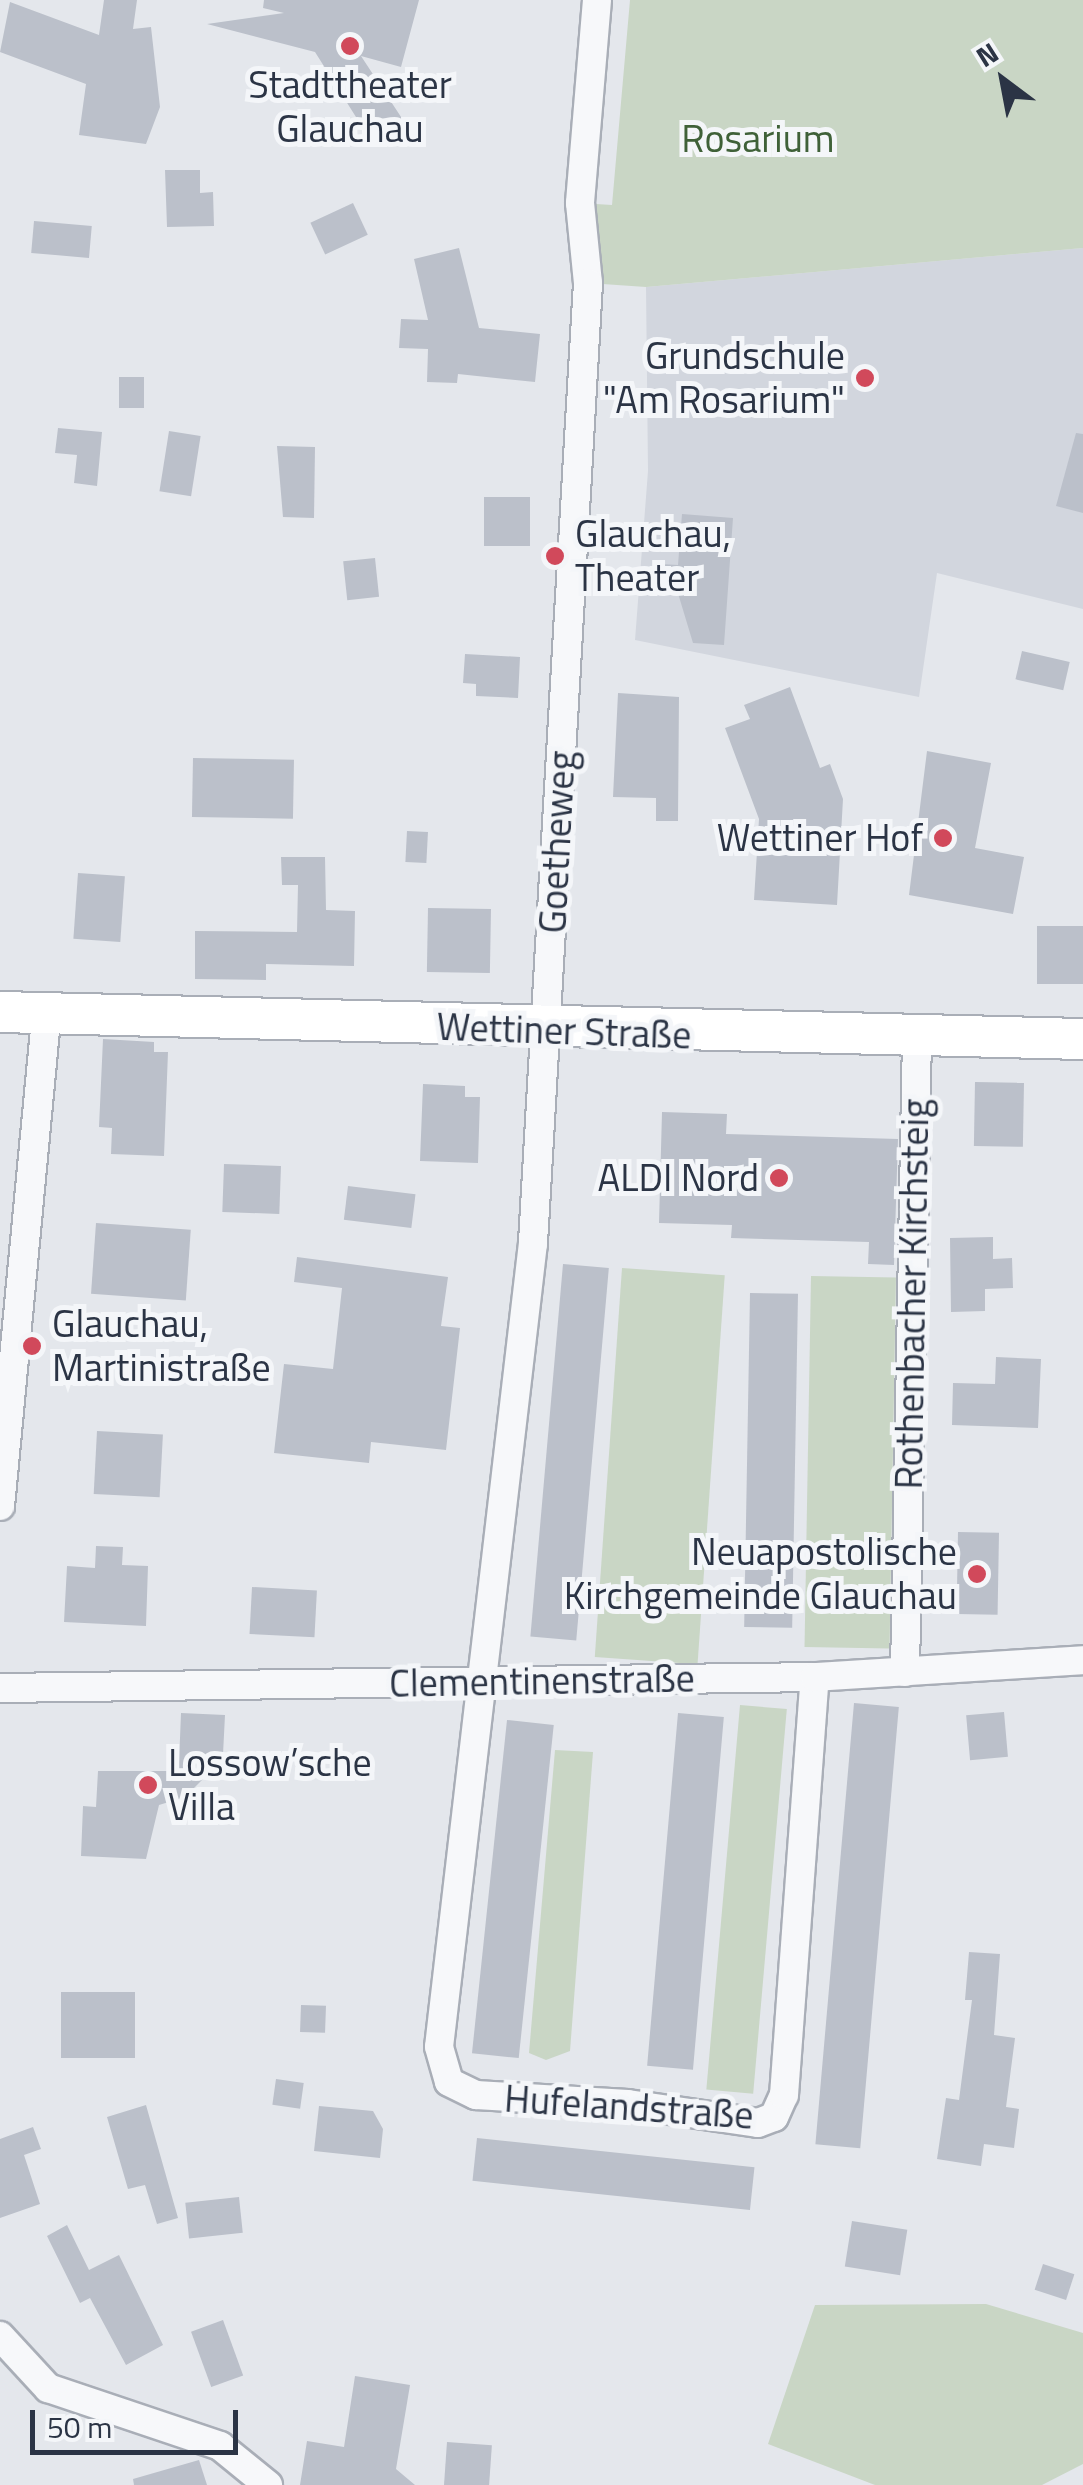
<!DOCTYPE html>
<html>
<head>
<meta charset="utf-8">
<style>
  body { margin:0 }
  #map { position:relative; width:1083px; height:2485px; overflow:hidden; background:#e4e7ec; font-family:"Titillium Web",sans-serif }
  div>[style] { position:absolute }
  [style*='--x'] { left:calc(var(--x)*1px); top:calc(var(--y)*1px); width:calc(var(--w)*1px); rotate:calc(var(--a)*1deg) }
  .built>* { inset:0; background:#d2d6de }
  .green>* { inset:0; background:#c9d6c5; transform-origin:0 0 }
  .building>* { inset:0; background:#bbc0ca; transform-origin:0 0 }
  .roads { filter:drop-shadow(2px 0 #a9aeb7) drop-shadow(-2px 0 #a9aeb7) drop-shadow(0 2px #a9aeb7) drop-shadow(0 -2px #a9aeb7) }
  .street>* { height:28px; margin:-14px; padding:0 14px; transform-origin:14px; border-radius:14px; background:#f7f8fa }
  .secondary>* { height:40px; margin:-20px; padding:0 20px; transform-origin:20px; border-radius:20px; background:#fff }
  .dots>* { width:28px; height:28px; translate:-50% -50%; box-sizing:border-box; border:5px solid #f4f6f9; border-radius:50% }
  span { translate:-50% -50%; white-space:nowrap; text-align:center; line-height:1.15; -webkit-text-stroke:10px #f4f6f9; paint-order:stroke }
  .poi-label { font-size:38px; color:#2b3445 }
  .right { translate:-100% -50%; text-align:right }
  .left { translate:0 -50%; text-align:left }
  .park-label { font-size:38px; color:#3f6138 }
  .street-label { font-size:38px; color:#2b3445 }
  .north { position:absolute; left:953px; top:30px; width:100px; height:100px; -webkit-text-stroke:8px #f4f6f9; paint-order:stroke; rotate:328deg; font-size:28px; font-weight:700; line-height:40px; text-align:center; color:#2b3445 }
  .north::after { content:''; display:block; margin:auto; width:35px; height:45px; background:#2b3445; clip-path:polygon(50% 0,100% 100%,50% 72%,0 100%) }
  .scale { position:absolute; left:30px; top:2410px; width:208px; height:45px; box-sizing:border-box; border:5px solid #2b3445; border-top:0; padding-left:12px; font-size:30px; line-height:35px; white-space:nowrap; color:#2b3445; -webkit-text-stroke:8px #f4f6f9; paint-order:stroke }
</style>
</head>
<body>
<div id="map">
  <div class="built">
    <div style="clip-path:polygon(1083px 248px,1083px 609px,937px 573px,919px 697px,635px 640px,648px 471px,646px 287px)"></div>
  </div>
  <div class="green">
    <div style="clip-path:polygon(630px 0,1083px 0,1083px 248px,646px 287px,588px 283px,580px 203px,612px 205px)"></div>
    <div style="left:622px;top:1268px;width:103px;height:390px;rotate:4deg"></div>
    <div style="left:811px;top:1276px;width:85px;height:371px;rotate:1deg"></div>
    <div style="left:740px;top:1705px;width:47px;height:386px;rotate:5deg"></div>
    <div style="clip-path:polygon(555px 1750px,593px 1752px,570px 2051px,546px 2060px,529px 2053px)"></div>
    <div style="clip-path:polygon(986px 2304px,1083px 2333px,1083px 2464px,1042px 2485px,875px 2485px,768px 2444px,815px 2305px)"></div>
  </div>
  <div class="building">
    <div style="clip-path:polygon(104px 0,137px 0,133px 29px,151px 27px,160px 107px,146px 144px,79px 135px,86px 84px,0 52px,10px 2px,99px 35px)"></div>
    <div style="clip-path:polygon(264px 0,419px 0,401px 67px,361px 56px,405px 123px,373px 144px,315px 52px,207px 24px,284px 13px,263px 8px)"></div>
    <div style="clip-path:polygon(165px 170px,200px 170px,200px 193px,213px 192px,214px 226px,167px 227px)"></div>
    <div style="left:353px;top:203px;width:35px;height:47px;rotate:65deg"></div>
    <div style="left:34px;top:221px;width:58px;height:32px;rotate:5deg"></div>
    <div style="clip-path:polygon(459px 248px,479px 328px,540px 334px,535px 382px,458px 374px,457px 383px,427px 382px,428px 349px,399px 348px,401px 319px,428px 320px,414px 259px)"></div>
    <div style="left:144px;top:377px;width:31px;height:25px;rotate:90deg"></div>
    <div style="clip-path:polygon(58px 428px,102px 432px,97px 486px,74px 483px,77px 455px,55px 453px)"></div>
    <div style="left:169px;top:431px;width:32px;height:61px;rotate:9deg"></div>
    <div style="clip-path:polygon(1076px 433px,1083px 434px,1083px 513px,1056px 506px)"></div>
    <div style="clip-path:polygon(277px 446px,315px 447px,314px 518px,283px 517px)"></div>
    <div style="left:484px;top:497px;width:46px;height:49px"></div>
    <div style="clip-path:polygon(682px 514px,733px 518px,724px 645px,693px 643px,677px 590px,658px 589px,660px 564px,678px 565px)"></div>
    <div style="left:375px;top:558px;width:39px;height:32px;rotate:84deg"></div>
    <div style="left:1022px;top:651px;width:49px;height:29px;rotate:13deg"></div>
    <div style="clip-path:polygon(465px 654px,520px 657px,518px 698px,476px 696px,476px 684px,463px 683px)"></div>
    <div style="clip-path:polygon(790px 687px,820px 768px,830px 764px,843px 799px,837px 905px,754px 900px,759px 819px,725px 728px,750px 719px,744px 705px)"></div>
    <div style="clip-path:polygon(618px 693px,679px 697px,678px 821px,656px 821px,656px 798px,613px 797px)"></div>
    <div style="clip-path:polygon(927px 751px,991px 763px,975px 848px,1024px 857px,1013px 914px,909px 895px)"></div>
    <div style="left:193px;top:758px;width:101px;height:59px;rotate:1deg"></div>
    <div style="left:407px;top:831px;width:21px;height:31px;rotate:3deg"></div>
    <div style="clip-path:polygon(281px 857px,325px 857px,326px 910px,355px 911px,354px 966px,266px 964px,266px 980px,195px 979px,195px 931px,297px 932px,298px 885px,282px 885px)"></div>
    <div style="left:78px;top:873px;width:47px;height:66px;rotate:4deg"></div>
    <div style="left:428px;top:908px;width:63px;height:64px;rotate:1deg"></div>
    <div style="left:1083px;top:926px;width:58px;height:46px;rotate:90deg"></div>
    <div style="clip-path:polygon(103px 1039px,154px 1042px,154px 1052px,168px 1052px,164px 1156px,111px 1154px,112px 1128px,99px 1127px)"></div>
    <div style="left:975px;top:1082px;width:49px;height:64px;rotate:1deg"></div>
    <div style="clip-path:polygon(423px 1084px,465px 1086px,465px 1097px,480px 1097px,478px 1163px,420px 1161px)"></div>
    <div style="clip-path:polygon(662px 1112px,727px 1114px,726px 1134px,898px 1139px,894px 1265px,868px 1264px,869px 1242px,731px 1238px,732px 1225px,659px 1223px)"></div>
    <div style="left:224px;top:1164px;width:57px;height:48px;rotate:2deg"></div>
    <div style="left:348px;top:1186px;width:68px;height:34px;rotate:7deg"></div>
    <div style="left:96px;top:1223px;width:95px;height:71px;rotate:4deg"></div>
    <div style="clip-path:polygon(993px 1237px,993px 1259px,1012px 1258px,1013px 1288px,985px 1289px,985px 1311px,951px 1312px,950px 1238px)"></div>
    <div style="clip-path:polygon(297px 1257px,448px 1277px,441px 1326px,460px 1328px,446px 1450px,371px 1442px,369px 1463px,274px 1453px,284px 1364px,333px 1369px,342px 1288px,294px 1282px)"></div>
    <div style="left:563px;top:1264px;width:46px;height:374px;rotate:5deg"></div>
    <div style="left:750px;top:1293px;width:48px;height:334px;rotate:1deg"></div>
    <div style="clip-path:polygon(996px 1357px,1041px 1359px,1038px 1428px,952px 1425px,953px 1383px,995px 1384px)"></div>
    <div style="left:97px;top:1431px;width:66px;height:63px;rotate:3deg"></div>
    <div style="left:958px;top:1532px;width:41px;height:82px;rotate:1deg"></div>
    <div style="clip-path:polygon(96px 1546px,123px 1547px,122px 1565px,148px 1566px,146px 1626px,64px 1622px,67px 1566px,95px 1568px)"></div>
    <div style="left:252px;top:1587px;width:65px;height:47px;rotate:3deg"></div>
    <div style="left:854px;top:1703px;width:45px;height:443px;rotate:5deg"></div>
    <div style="left:1004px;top:1712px;width:45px;height:38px;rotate:85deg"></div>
    <div style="clip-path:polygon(181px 1713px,225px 1715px,222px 1774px,209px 1773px,185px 1797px,159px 1805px,146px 1859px,81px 1856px,83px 1806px,96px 1807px,98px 1771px,168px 1771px,179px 1763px)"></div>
    <div style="left:678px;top:1713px;width:46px;height:354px;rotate:5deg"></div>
    <div style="left:507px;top:1720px;width:47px;height:335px;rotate:6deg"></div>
    <div style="clip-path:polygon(969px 1952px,1000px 1954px,994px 2035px,1015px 2038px,1006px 2107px,1019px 2109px,1014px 2148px,984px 2144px,981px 2166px,937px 2159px,946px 2098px,959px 2100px,972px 2000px,965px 2000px)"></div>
    <div style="left:61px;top:1992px;width:74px;height:66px"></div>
    <div style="left:301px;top:2005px;width:25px;height:27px;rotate:2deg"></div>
    <div style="left:276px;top:2079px;width:28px;height:26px;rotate:8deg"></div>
    <div style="clip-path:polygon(146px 2105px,178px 2218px,157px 2224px,145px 2185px,128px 2189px,107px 2117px)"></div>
    <div style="clip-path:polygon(319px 2106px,373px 2111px,383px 2129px,380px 2158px,314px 2151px)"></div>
    <div style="clip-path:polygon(33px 2127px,41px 2149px,24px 2155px,40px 2204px,0 2218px,0 2139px)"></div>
    <div style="left:477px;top:2138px;width:279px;height:43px;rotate:6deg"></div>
    <div style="left:239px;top:2197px;width:36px;height:54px;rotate:84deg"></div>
    <div style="left:852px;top:2221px;width:56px;height:46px;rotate:9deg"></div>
    <div style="clip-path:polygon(67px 2225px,89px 2270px,119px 2255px,163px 2345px,126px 2365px,90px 2298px,80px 2303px,47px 2236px)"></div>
    <div style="left:1043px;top:2264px;width:33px;height:27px;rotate:18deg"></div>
    <div style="left:223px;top:2320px;width:59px;height:34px;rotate:70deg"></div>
    <div style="clip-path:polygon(355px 2376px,410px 2385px,396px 2469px,415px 2485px,300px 2485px,307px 2441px,344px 2447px)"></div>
    <div style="left:447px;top:2442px;width:45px;height:43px;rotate:4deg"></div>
    <div style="clip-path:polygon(199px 2460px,207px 2485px,134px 2485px,133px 2479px)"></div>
  </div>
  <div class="roads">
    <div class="street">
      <div style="--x:597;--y:0;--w:204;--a:94.8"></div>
      <div style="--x:580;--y:203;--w:80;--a:84.3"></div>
      <div style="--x:588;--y:283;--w:962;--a:93.28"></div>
      <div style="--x:533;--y:1243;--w:809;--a:96.67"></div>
      <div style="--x:439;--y:2047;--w:36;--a:74"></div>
      <div style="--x:449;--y:2082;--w:30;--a:26"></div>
      <div style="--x:476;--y:2095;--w:152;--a:3.4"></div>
      <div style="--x:628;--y:2104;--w:131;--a:8.3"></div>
      <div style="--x:758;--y:2123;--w:17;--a:-21"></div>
      <div style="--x:774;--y:2117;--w:24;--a:-66"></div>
      <div style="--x:784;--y:2095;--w:419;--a:-85.8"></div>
      <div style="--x:0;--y:1506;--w:493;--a:-84.6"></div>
      <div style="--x:905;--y:1672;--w:635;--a:-88.92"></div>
      <div style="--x:0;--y:1688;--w:815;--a:-0.77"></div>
      <div style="--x:815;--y:1677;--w:269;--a:-3.6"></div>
      <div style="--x:0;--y:2336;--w:71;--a:47.3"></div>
      <div style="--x:48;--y:2388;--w:182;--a:18.6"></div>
      <div style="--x:220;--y:2446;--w:62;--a:39.1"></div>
    </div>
    <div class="secondary">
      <div style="--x:0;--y:1012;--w:1083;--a:1.43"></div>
    </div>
  </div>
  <div class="dots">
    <div style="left:350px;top:46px;background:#d1495b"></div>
    <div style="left:865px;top:378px;background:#d1495b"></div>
    <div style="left:555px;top:556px;background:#d1495b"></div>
    <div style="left:943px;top:838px;background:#d1495b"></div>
    <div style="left:779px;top:1178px;background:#d1495b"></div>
    <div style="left:32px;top:1346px;background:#d1495b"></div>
    <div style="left:977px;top:1574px;background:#d1495b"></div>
    <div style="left:148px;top:1785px;background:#d1495b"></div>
  </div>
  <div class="poi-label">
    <span style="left:350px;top:107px">Stadttheater<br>Glauchau</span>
    <span class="right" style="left:845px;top:378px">Grundschule<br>"Am Rosarium"</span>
    <span class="left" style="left:575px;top:556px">Glauchau,<br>Theater</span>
    <span class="right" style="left:923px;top:838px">Wettiner Hof</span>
    <span class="right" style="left:759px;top:1178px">ALDI Nord</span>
    <span class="left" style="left:52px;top:1346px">Glauchau,<br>Martinistraße</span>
    <span class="right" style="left:957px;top:1574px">Neuapostolische<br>Kirchgemeinde Glauchau</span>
    <span class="left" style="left:168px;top:1785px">Lossow’sche<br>Villa</span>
  </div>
  <div class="park-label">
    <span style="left:758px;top:139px">Rosarium</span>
  </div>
  <div class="street-label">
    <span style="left:557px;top:842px;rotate:-87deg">Goetheweg</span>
    <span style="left:564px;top:1031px;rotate:2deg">Wettiner Straße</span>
    <span style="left:912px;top:1294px;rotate:-89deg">Rothenbacher Kirchsteig</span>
    <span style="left:542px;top:1681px;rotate:-1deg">Clementinenstraße</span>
    <span style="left:629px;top:2107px;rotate:4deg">Hufelandstraße</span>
  </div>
  <div class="north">N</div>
  <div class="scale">50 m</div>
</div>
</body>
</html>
